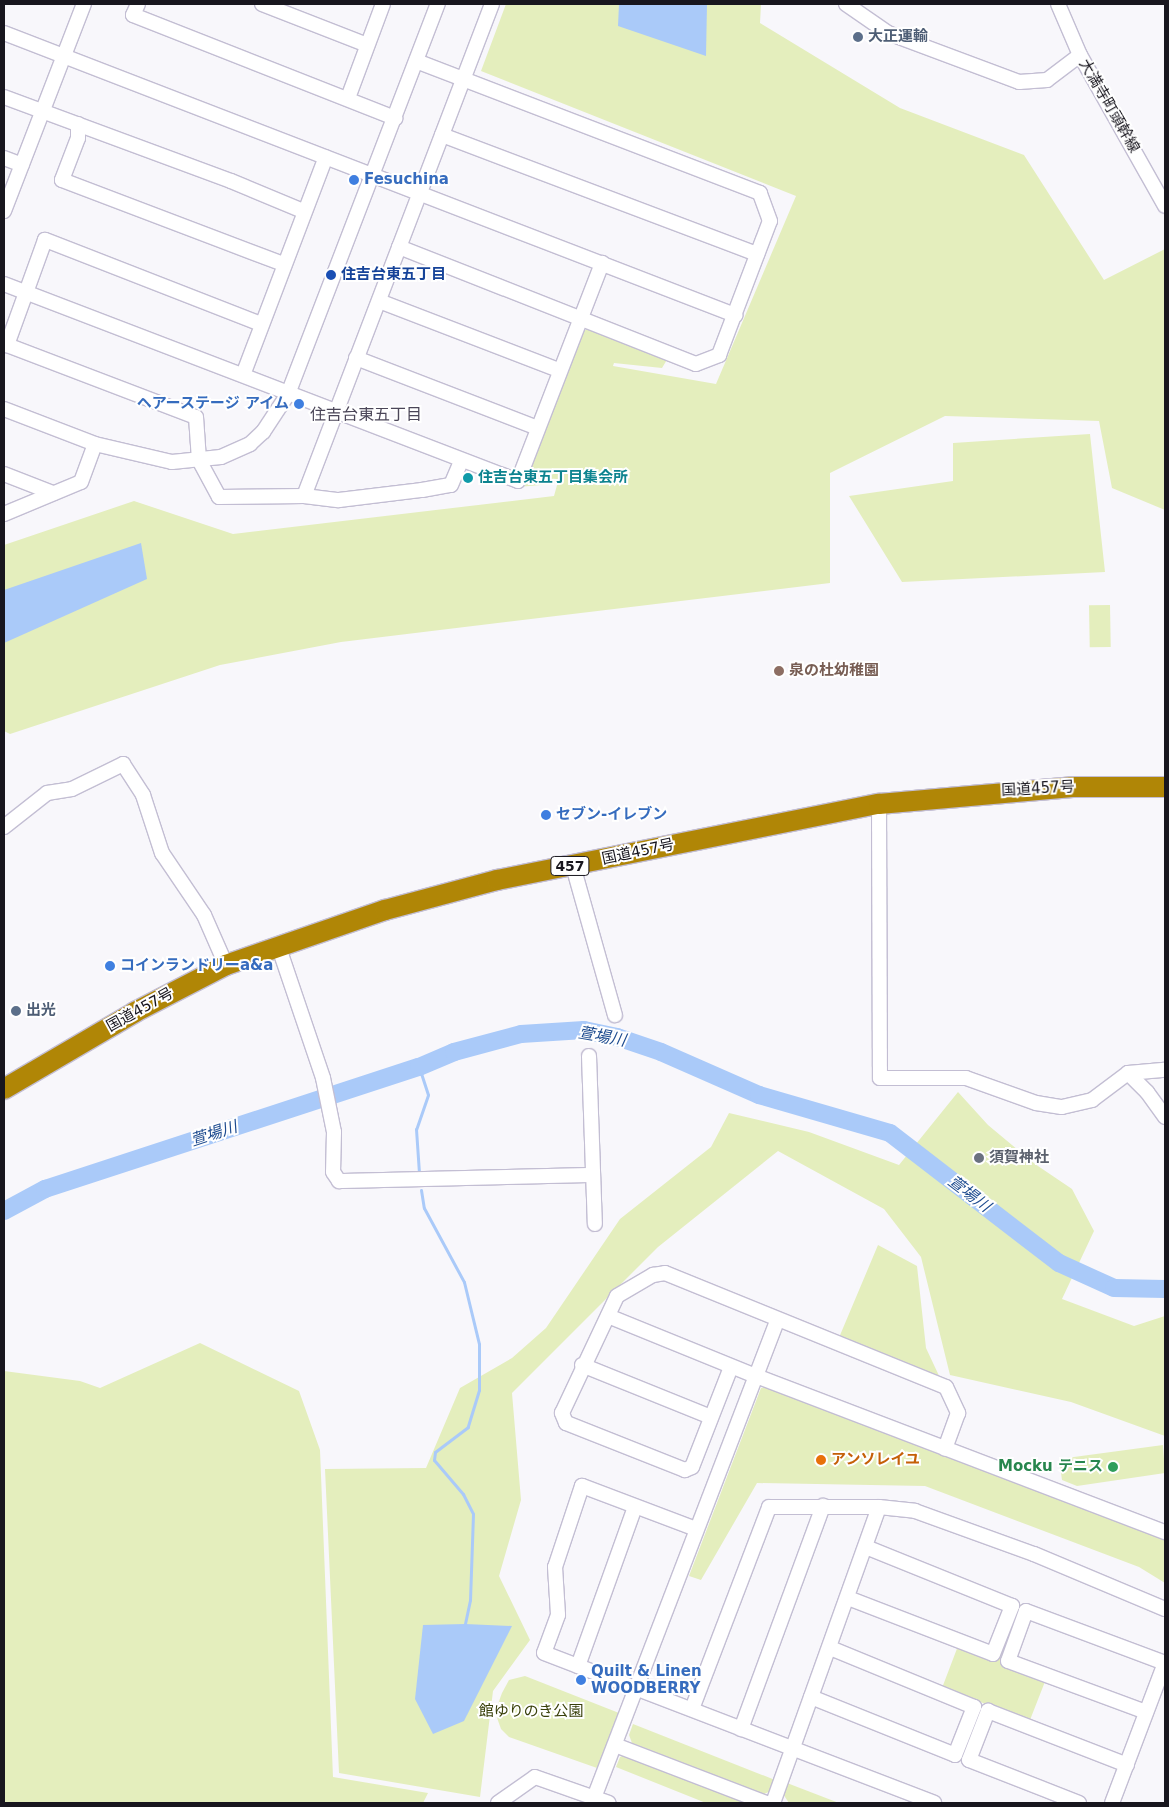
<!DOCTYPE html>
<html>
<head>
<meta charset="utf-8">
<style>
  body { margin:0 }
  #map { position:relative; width:1169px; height:1807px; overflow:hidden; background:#f8f7fb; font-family:"DejaVu Sans","Noto Sans JP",sans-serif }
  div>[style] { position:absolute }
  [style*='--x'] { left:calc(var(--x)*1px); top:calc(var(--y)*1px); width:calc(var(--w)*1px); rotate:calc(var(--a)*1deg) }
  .green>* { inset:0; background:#e4eebd; transform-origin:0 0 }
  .water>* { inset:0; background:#aacaf9 }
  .stream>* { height:3px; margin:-1.5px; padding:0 1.5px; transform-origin:1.5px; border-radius:1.5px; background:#aacaf9 }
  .river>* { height:18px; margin:-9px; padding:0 9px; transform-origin:9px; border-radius:9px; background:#aacaf9 }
  .roads { filter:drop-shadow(1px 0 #c3bed3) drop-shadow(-1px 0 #c3bed3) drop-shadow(0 1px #c3bed3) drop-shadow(0 -1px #c3bed3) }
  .minor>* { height:14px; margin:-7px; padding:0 7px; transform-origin:7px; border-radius:7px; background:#fff }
  .highway>* { height:20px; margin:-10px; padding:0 10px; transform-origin:10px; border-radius:10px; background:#b08606 }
  .dots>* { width:14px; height:14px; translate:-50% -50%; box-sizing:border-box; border:2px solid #fff; border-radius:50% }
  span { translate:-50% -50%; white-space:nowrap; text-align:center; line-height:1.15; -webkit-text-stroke:4px #fff; paint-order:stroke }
  .shield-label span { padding:1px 4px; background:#fff; border:1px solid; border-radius:4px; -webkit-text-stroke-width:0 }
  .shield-label { font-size:14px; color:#18161e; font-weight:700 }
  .service-label { font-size:15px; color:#4e5e75; font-weight:700 }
  .left { translate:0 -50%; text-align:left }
  .street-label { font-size:15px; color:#18161e }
  .shop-label { font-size:15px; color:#366cbe; font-weight:700 }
  .right { translate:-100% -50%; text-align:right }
  .transit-label { font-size:15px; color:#164399; font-weight:700 }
  .culture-label { font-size:15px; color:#0d838f; font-weight:700 }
  .education-label { font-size:15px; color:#785e54; font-weight:700 }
  .worship-label { font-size:15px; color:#5b616d; font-weight:700 }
  .food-label { font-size:15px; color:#c56008; font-weight:700 }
  .leisure-label { font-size:15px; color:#27864d; font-weight:700 }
  .park-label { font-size:15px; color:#39400a }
  .neighbourhood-label { font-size:16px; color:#4b4658 }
  .water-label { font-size:16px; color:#1d4b8f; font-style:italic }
  .frame { position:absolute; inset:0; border:5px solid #18161e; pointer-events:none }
</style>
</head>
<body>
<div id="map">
  <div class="green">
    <div style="clip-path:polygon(506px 4px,761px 4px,760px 23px,900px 108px,1024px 155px,1104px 280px,1165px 249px,1165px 510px,1112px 488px,1099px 421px,945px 416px,830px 473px,830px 583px,341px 642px,220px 665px,10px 734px,4px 731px,4px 545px,134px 501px,233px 534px,554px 496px,559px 478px,552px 484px,518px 487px,579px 333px,590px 328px,668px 358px,662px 368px,614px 363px,613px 366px,716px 384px,796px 196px,481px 71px)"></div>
    <div style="clip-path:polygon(1090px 434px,1105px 572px,902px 582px,849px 496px,953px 481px,953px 443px)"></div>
    <div style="left:1110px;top:605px;width:42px;height:21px;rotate:89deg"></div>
    <div style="clip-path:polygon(958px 1092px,988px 1125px,1035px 1164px,1072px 1189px,1094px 1231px,1062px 1299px,1134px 1326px,1165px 1316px,1165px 1436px,1071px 1402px,950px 1375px,921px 1257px,884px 1209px,778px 1151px,658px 1247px,512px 1393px,521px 1500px,499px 1576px,530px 1640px,493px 1691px,480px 1797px,339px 1773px,325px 1469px,426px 1468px,460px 1388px,512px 1358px,546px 1328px,620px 1219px,711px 1147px,729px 1113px,809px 1132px,899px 1165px)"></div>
    <div style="clip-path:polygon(878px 1245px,917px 1266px,926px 1348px,941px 1380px,838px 1340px)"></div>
    <div style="clip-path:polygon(200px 1343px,299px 1391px,320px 1450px,333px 1777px,428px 1793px,423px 1803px,4px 1803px,4px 1371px,80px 1381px,100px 1388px)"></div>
    <div style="clip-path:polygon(772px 1386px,1165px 1538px,1165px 1583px,1139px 1567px,925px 1486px,757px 1483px,701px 1580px,689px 1576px,761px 1388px)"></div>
    <div style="clip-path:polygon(1163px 1445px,1165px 1473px,1077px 1486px,1062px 1480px,1059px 1459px)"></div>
    <div style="clip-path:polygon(1015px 1602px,1024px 1606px,1002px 1662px,1046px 1679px,1030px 1720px,942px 1688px,958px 1646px,994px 1660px)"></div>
    <div style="clip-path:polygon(525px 1676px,619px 1713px,597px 1768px,509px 1737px,501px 1729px,495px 1712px,502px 1693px,509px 1680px)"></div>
    <div style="clip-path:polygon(633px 1724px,775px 1780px,771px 1791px,764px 1794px,632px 1743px,629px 1735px)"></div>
    <div style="clip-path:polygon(628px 1753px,755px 1803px,706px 1803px,616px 1767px,620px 1757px)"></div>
    <div style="clip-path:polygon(787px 1783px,839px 1803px,789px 1803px,783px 1794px)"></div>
  </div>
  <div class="water">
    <div style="clip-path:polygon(619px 4px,707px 4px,706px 56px,618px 26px)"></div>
    <div style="clip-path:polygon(141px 543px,147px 579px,4px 643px,4px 590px)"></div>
    <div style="clip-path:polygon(465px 1624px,512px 1626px,464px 1721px,433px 1734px,415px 1699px,423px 1625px)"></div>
  </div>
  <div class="stream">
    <div style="--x:419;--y:1067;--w:29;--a:72"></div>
    <div style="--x:428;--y:1095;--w:36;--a:109"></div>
    <div style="--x:416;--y:1129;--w:44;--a:86.1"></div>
    <div style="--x:421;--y:1190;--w:18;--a:81"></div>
    <div style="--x:424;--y:1208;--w:84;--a:61.6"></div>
    <div style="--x:464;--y:1282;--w:64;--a:76.4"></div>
    <div style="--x:479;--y:1344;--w:46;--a:90"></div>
    <div style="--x:479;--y:1390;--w:39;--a:107"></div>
    <div style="--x:468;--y:1427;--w:41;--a:142.9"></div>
    <div style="--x:435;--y:1452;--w:8;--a:97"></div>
    <div style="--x:434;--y:1460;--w:45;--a:49.5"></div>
    <div style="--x:463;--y:1494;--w:22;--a:63"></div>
    <div style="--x:473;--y:1514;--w:86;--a:92"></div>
    <div style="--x:470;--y:1600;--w:25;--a:102"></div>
  </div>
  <div class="river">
    <div style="--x:4;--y:1211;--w:47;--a:-28.2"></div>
    <div style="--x:45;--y:1189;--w:393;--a:-18.1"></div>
    <div style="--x:419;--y:1067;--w:38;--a:-23"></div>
    <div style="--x:454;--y:1052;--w:69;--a:-15"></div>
    <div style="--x:521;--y:1034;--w:63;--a:-3.6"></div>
    <div style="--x:584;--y:1030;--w:34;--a:12"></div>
    <div style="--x:617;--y:1037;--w:46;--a:18.8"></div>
    <div style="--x:661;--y:1052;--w:107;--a:23.7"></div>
    <div style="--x:759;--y:1095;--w:136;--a:16.2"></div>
    <div style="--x:890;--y:1133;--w:213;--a:37.6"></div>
    <div style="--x:1059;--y:1263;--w:60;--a:24.4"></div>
    <div style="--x:1114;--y:1288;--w:51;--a:1.1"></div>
  </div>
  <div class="roads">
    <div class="minor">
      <div style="--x:138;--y:4;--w:12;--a:114"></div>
      <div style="--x:133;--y:15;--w:282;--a:21.5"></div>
      <div style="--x:262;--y:4;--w:113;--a:21.3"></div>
      <div style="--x:846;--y:4;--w:51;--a:34.6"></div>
      <div style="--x:888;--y:33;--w:140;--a:20.5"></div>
      <div style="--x:1019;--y:82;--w:28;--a:-4"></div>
      <div style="--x:1047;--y:80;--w:41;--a:-37.1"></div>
      <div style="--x:1058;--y:4;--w:56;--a:66.7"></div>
      <div style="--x:1080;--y:55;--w:173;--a:60.6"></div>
      <div style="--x:4;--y:33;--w:784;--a:21.1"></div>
      <div style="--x:4;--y:97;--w:242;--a:20.3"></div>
      <div style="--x:231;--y:181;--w:78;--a:22.6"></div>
      <div style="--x:348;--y:98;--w:100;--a:-69.6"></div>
      <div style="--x:78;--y:124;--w:14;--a:90"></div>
      <div style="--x:78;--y:138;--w:45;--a:110.9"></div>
      <div style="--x:62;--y:180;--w:236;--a:20.8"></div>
      <div style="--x:442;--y:135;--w:337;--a:20.7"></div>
      <div style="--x:4;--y:158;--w:19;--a:21"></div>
      <div style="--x:4;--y:211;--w:222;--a:-68.9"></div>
      <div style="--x:399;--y:247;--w:319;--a:21.5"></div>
      <div style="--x:696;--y:364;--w:25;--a:-21"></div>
      <div style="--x:719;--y:355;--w:143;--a:-69.2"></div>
      <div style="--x:770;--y:221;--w:30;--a:-110"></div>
      <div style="--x:760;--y:193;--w:368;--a:-159"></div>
      <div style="--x:4;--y:284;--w:550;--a:20.97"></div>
      <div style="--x:518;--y:481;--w:234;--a:-68.9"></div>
      <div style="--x:379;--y:301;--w:193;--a:21"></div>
      <div style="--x:261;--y:324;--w:232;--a:-158.7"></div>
      <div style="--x:45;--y:240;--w:112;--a:109.9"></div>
      <div style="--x:7;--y:345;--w:202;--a:20.9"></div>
      <div style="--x:196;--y:417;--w:43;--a:86"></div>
      <div style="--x:199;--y:460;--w:42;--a:61.6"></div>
      <div style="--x:219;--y:497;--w:85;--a:-0.7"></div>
      <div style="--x:304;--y:496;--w:35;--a:7"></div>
      <div style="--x:339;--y:500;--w:84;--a:-6.9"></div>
      <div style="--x:422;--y:490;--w:29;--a:-10"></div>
      <div style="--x:451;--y:485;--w:26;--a:-67"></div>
      <div style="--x:356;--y:358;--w:194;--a:21.1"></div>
      <div style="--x:243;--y:375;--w:233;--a:-69.2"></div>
      <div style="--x:4;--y:409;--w:97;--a:21"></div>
      <div style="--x:95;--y:444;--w:79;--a:13.2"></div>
      <div style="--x:172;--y:462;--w:49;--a:-5.8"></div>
      <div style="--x:221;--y:457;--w:32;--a:-24"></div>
      <div style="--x:250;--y:444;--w:18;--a:-43"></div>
      <div style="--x:263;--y:432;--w:45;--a:-56.7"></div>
      <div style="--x:288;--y:394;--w:418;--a:-69"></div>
      <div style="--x:4;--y:474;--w:53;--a:21.2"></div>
      <div style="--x:304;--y:496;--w:527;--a:-69.09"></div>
      <div style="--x:4;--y:514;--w:83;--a:-22.6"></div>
      <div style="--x:81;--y:482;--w:40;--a:-69.8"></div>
      <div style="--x:879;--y:804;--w:274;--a:89.8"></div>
      <div style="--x:880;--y:1078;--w:86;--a:0"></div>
      <div style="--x:966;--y:1078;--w:74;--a:19.7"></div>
      <div style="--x:1036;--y:1103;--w:26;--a:9"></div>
      <div style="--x:1062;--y:1107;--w:31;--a:-13"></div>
      <div style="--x:1092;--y:1100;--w:45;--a:-36.9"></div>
      <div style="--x:1128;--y:1073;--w:37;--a:-5"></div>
      <div style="--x:4;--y:827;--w:55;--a:-38.3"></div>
      <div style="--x:47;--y:793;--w:25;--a:-9"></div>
      <div style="--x:72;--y:789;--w:57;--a:-26.1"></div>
      <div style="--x:123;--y:764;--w:37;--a:57"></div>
      <div style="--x:143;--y:795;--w:61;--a:71.9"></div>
      <div style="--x:162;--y:853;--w:75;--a:55.9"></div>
      <div style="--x:204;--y:915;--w:55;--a:66.3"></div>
      <div style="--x:573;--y:866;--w:155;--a:74.3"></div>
      <div style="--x:278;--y:945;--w:140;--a:71.3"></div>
      <div style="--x:323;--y:1078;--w:55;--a:78.5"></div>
      <div style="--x:334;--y:1132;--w:40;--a:91.4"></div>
      <div style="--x:333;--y:1172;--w:11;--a:56"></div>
      <div style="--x:339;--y:1181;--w:253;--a:-1.4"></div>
      <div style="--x:589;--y:1056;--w:168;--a:88"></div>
      <div style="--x:1128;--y:1073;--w:27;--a:45"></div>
      <div style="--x:1147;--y:1092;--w:31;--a:54"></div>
      <div style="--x:608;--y:1316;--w:160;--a:22.1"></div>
      <div style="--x:756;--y:1376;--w:59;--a:-69.1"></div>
      <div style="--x:582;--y:1365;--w:139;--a:22"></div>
      <div style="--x:731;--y:1367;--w:107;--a:111.3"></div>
      <div style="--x:692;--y:1467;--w:8;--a:157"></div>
      <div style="--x:685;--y:1470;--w:128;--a:-158.4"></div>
      <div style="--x:566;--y:1423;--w:11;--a:-112"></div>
      <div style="--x:562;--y:1413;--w:129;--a:-64.8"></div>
      <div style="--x:617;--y:1296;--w:42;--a:-30.3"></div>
      <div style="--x:653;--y:1275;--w:12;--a:-9"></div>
      <div style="--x:665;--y:1273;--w:303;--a:22.1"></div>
      <div style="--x:946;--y:1387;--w:29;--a:65"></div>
      <div style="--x:958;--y:1413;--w:38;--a:110"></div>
      <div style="--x:696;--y:1529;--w:122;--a:-159.3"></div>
      <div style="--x:582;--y:1486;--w:85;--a:108.4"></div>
      <div style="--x:555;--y:1567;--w:48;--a:86.4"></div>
      <div style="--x:558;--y:1615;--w:40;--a:110.2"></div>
      <div style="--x:544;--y:1653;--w:418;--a:21"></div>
      <div style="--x:848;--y:1598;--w:155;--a:21.1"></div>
      <div style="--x:993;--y:1654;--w:52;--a:-68.4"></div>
      <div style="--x:1012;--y:1606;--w:157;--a:-158"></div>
      <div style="--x:578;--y:1666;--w:169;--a:-70.3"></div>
      <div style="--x:811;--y:1697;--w:155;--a:21.9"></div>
      <div style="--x:955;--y:1755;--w:52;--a:-68.4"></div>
      <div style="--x:974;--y:1707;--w:156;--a:-157.7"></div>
      <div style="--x:692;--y:1709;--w:216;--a:-69.1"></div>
      <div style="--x:769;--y:1507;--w:110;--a:0"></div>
      <div style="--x:879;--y:1507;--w:36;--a:6"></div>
      <div style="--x:915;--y:1511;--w:127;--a:19.9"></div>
      <div style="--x:1034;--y:1554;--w:142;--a:22.8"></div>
      <div style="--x:1146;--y:1712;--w:147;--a:-159.7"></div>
      <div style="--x:1008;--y:1661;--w:53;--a:-70.2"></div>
      <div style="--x:1026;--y:1611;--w:148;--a:20.5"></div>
      <div style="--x:741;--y:1729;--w:238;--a:-69.8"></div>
      <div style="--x:615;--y:1745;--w:162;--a:21"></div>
      <div style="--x:498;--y:1803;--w:45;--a:-35.1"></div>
      <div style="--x:535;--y:1777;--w:78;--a:19.4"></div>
      <div style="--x:592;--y:1803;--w:457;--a:-69"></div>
      <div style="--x:756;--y:1376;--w:438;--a:20.9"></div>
      <div style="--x:773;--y:1803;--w:314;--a:-70.3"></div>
      <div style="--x:1079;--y:1803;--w:118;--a:-158.6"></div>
      <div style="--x:969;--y:1760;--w:53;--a:-68.8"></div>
      <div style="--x:988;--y:1711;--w:149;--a:21.2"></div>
      <div style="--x:1112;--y:1803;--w:150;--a:-69.3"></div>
    </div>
    <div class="highway">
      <div style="--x:4;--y:1089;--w:152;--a:-30.4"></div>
      <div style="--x:135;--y:1012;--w:102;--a:-27.3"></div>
      <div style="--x:226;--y:965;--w:168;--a:-19.1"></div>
      <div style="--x:385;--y:910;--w:116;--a:-15"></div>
      <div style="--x:497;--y:880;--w:389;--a:-11.3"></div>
      <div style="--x:879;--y:804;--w:194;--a:-5"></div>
      <div style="--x:1072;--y:787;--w:93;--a:0"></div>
    </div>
  </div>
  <div class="dots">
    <div style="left:858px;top:37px;background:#5c6f8a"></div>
    <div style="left:354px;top:180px;background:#3f7fe0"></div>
    <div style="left:331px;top:275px;background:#1a4fb4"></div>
    <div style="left:299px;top:404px;background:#3f7fe0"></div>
    <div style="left:468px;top:478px;background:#0f9aa8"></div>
    <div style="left:779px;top:671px;background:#8d6e63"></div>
    <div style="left:546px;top:815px;background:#3f7fe0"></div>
    <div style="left:110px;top:966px;background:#3f7fe0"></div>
    <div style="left:16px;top:1011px;background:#5c6f8a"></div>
    <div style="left:979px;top:1158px;background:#6b7280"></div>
    <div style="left:821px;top:1460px;background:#e8710a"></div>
    <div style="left:1113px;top:1467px;background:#2e9e5b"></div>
    <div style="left:581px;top:1680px;background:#3f7fe0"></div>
  </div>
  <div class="shield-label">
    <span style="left:570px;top:866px">457</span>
  </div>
  <div class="service-label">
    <span class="left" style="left:868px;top:37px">大正運輸</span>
    <span class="left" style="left:26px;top:1011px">出光</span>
  </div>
  <div class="street-label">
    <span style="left:1109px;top:106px;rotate:60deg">大満寺町頭幹線</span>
    <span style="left:1038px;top:789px;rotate:-3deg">国道457号</span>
    <span style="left:638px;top:852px;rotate:-12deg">国道457号</span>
    <span style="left:140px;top:1010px;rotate:-29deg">国道457号</span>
  </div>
  <div class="shop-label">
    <span class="left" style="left:364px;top:180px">Fesuchina</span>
    <span class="right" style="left:289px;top:404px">ヘアーステージ アイム</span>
    <span class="left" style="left:556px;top:815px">セブン-イレブン</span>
    <span class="left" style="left:120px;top:966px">コインランドリーa&amp;a</span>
    <span class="left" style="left:591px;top:1680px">Quilt &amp; Linen<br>WOODBERRY</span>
  </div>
  <div class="transit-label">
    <span class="left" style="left:341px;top:275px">住吉台東五丁目</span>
  </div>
  <div class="culture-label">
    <span class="left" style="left:478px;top:478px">住吉台東五丁目集会所</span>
  </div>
  <div class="education-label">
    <span class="left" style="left:789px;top:671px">泉の杜幼稚園</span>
  </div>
  <div class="worship-label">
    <span class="left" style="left:989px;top:1158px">須賀神社</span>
  </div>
  <div class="food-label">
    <span class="left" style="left:831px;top:1460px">アンソレイユ</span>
  </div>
  <div class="leisure-label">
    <span class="right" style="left:1103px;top:1467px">Mocku テニス</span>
  </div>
  <div class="park-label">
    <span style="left:531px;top:1712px">館ゆりのき公園</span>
  </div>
  <div class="neighbourhood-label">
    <span style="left:366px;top:415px">住吉台東五丁目</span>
  </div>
  <div class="water-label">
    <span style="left:602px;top:1037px;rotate:10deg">萱場川</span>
    <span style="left:214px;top:1134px;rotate:-18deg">萱場川</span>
    <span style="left:969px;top:1194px;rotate:37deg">萱場川</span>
  </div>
  <div class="frame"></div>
</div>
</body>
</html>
